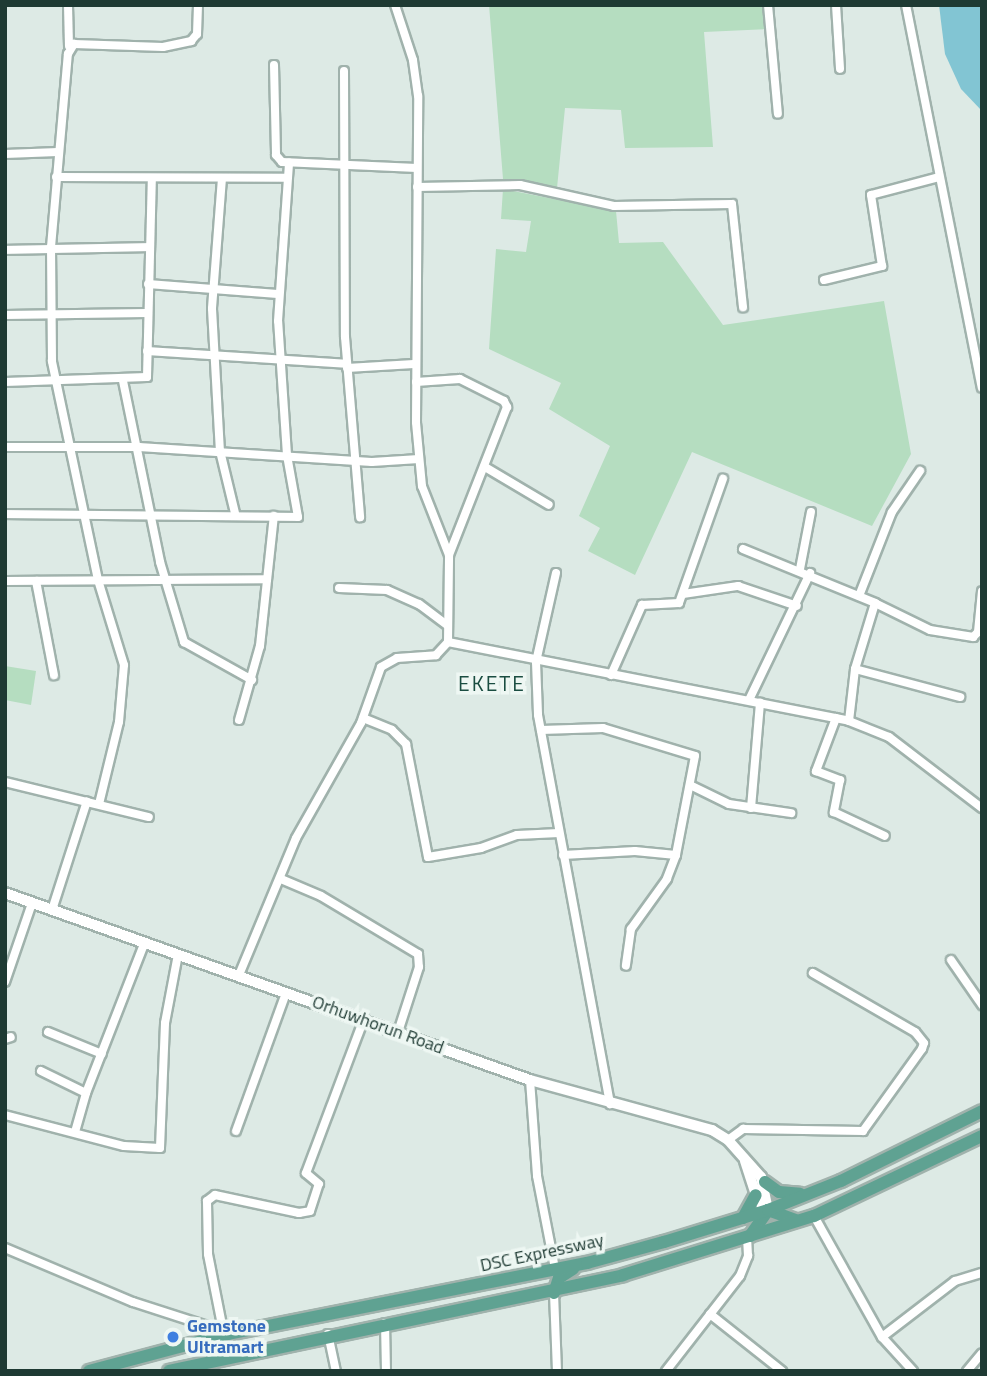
<!DOCTYPE html>
<html>
<head>
<meta charset="utf-8">
<style>
  body { margin:0 }
  #map { position:relative; width:987px; height:1376px; overflow:hidden; background:#ddeae5; font-family:"Titillium Web",sans-serif }
  div>[style] { position:absolute }
  [style*='--x'] { left:calc(var(--x)*1px); top:calc(var(--y)*1px); width:calc(var(--w)*1px); rotate:calc(var(--a)*1deg) }
  .green>* { inset:0; background:#b5ddc0 }
  .water>* { inset:0; background:#82c5d3 }
  .roads { filter:drop-shadow(2px 0 #a0b2ac) drop-shadow(-2px 0 #a0b2ac) drop-shadow(0 2px #a0b2ac) drop-shadow(0 -2px #a0b2ac) }
  .minor>* { height:8px; margin:-4px; padding:0 4px; transform-origin:4px; border-radius:4px; background:#fff }
  .tertiary>* { height:10px; margin:-5px; padding:0 5px; transform-origin:5px; border-radius:5px; background:#fff }
  .primary>* { height:12px; margin:-6px; padding:0 6px; transform-origin:6px; border-radius:6px; background:#5fa292 }
  .dots>* { width:19px; height:19px; translate:-50% -50%; box-sizing:border-box; border:4px solid #eef7f3; border-radius:50% }
  span { translate:-50% -50%; white-space:nowrap; text-align:center; line-height:1.15; -webkit-text-stroke:7px #eef7f3; paint-order:stroke }
  .street-label { font-size:18px; color:#1e3a33 }
  .shop-label { font-size:18px; color:#366cbe; font-weight:700 }
  .left { translate:0 -50%; text-align:left }
  .quarter-label { font-size:21px; color:#1a4d41; letter-spacing:2px }
  .frame { position:absolute; inset:0; border:7px solid #1e3a33; pointer-events:none }
</style>
</head>
<body>
<div id="map">
  <div class="green">
    <div style="clip-path:polygon(489px 5px,766px 5px,768px 29px,704px 32px,713px 147px,625px 148px,621px 110px,565px 108px,557px 188px,503px 179px)"></div>
    <div style="clip-path:polygon(503px 189px,616px 211px,619px 243px,663px 242px,723px 325px,884px 301px,911px 454px,872px 526px,692px 452px,635px 575px,588px 551px,600px 528px,579px 516px,610px 446px,549px 409px,561px 383px,489px 349px,496px 249px,526px 252px,531px 221px,501px 219px)"></div>
    <div style="clip-path:polygon(5px 666px,36px 671px,31px 705px,5px 700px)"></div>
  </div>
  <div class="water">
    <div style="clip-path:polygon(939px 5px,981px 5px,982px 111px,961px 89px,945px 54px)"></div>
  </div>
  <div class="roads">
    <div class="minor">
      <div style="--x:68;--y:5;--w:41;--a:88.6"></div>
      <div style="--x:768;--y:5;--w:109;--a:84.8"></div>
      <div style="--x:836;--y:5;--w:64;--a:86.4"></div>
      <div style="--x:906;--y:5;--w:390;--a:78.8"></div>
      <div style="--x:274;--y:65;--w:90;--a:88.7"></div>
      <div style="--x:276;--y:155;--w:9;--a:49"></div>
      <div style="--x:282;--y:162;--w:135;--a:2.5"></div>
      <div style="--x:344;--y:71;--w:266;--a:89.8"></div>
      <div style="--x:345;--y:337;--w:181;--a:85.2"></div>
      <div style="--x:5;--y:154;--w:53;--a:-2.2"></div>
      <div style="--x:56;--y:177;--w:231;--a:0.2"></div>
      <div style="--x:222;--y:178;--w:131;--a:94.4"></div>
      <div style="--x:212;--y:309;--w:142;--a:86.8"></div>
      <div style="--x:220;--y:451;--w:64;--a:76.4"></div>
      <div style="--x:417;--y:187;--w:103;--a:-1.1"></div>
      <div style="--x:520;--y:185;--w:96;--a:12.6"></div>
      <div style="--x:614;--y:206;--w:118;--a:-1"></div>
      <div style="--x:732;--y:204;--w:104;--a:83.9"></div>
      <div style="--x:5;--y:250;--w:144;--a:-1.2"></div>
      <div style="--x:824;--y:280;--w:60;--a:-13.6"></div>
      <div style="--x:882;--y:266;--w:72;--a:-98.8"></div>
      <div style="--x:871;--y:195;--w:70;--a:-14.8"></div>
      <div style="--x:148;--y:284;--w:130;--a:4.4"></div>
      <div style="--x:5;--y:315;--w:142;--a:-0.8"></div>
      <div style="--x:147;--y:351;--w:199;--a:3.7"></div>
      <div style="--x:347;--y:368;--w:67;--a:-3.4"></div>
      <div style="--x:123;--y:381;--w:185;--a:78.4"></div>
      <div style="--x:160;--y:562;--w:84;--a:73.3"></div>
      <div style="--x:184;--y:642;--w:78;--a:29.2"></div>
      <div style="--x:5;--y:382;--w:142;--a:-2"></div>
      <div style="--x:147;--y:377;--w:199;--a:-88.6"></div>
      <div style="--x:416;--y:382;--w:44;--a:-3.9"></div>
      <div style="--x:460;--y:379;--w:49;--a:26.6"></div>
      <div style="--x:504;--y:401;--w:7;--a:63"></div>
      <div style="--x:507;--y:407;--w:159;--a:111.4"></div>
      <div style="--x:5;--y:447;--w:134;--a:0"></div>
      <div style="--x:139;--y:447;--w:233;--a:3.7"></div>
      <div style="--x:372;--y:462;--w:47;--a:-3.7"></div>
      <div style="--x:485;--y:467;--w:74;--a:30.7"></div>
      <div style="--x:5;--y:514;--w:293;--a:0.6"></div>
      <div style="--x:298;--y:517;--w:63;--a:-100.1"></div>
      <div style="--x:287;--y:455;--w:134;--a:-93.8"></div>
      <div style="--x:278;--y:321;--w:159;--a:-86"></div>
      <div style="--x:743;--y:549;--w:143;--a:22.2"></div>
      <div style="--x:800;--y:569;--w:58;--a:-79.1"></div>
      <div style="--x:556;--y:573;--w:91;--a:102.7"></div>
      <div style="--x:536;--y:662;--w:53;--a:87.8"></div>
      <div style="--x:538;--y:715;--w:396;--a:79.5"></div>
      <div style="--x:5;--y:581;--w:262;--a:-0.4"></div>
      <div style="--x:36;--y:581;--w:96;--a:79.2"></div>
      <div style="--x:339;--y:588;--w:48;--a:2.4"></div>
      <div style="--x:387;--y:590;--w:35;--a:24"></div>
      <div style="--x:419;--y:604;--w:36;--a:37"></div>
      <div style="--x:683;--y:594;--w:56;--a:-8.3"></div>
      <div style="--x:738;--y:586;--w:62;--a:18.7"></div>
      <div style="--x:859;--y:596;--w:90;--a:-68.6"></div>
      <div style="--x:892;--y:512;--w:50;--a:-55.7"></div>
      <div style="--x:448;--y:642;--w:409;--a:11.1"></div>
      <div style="--x:849;--y:721;--w:43;--a:21.8"></div>
      <div style="--x:889;--y:737;--w:117;--a:37.4"></div>
      <div style="--x:855;--y:669;--w:109;--a:14.9"></div>
      <div style="--x:611;--y:675;--w:77;--a:-66.1"></div>
      <div style="--x:642;--y:605;--w:37;--a:-3"></div>
      <div style="--x:679;--y:603;--w:132;--a:-70.5"></div>
      <div style="--x:749;--y:700;--w:141;--a:-64.3"></div>
      <div style="--x:363;--y:718;--w:31;--a:22"></div>
      <div style="--x:392;--y:730;--w:20;--a:45"></div>
      <div style="--x:406;--y:744;--w:115;--a:79"></div>
      <div style="--x:428;--y:857;--w:54;--a:-9.6"></div>
      <div style="--x:481;--y:848;--w:38;--a:-20"></div>
      <div style="--x:517;--y:835;--w:42;--a:-2.7"></div>
      <div style="--x:836;--y:718;--w:57;--a:110.7"></div>
      <div style="--x:816;--y:771;--w:26;--a:21"></div>
      <div style="--x:840;--y:780;--w:33;--a:101"></div>
      <div style="--x:834;--y:812;--w:56;--a:25.2"></div>
      <div style="--x:239;--y:720;--w:77;--a:-74.2"></div>
      <div style="--x:260;--y:646;--w:131;--a:-83.9"></div>
      <div style="--x:849;--y:721;--w:52;--a:-83.4"></div>
      <div style="--x:855;--y:669;--w:69;--a:-73.1"></div>
      <div style="--x:875;--y:603;--w:61;--a:26.1"></div>
      <div style="--x:930;--y:630;--w:44;--a:9.2"></div>
      <div style="--x:973;--y:637;--w:7;--a:-45"></div>
      <div style="--x:978;--y:632;--w:41;--a:-84.4"></div>
      <div style="--x:541;--y:730;--w:62;--a:-1.8"></div>
      <div style="--x:603;--y:728;--w:96;--a:16.9"></div>
      <div style="--x:695;--y:756;--w:101;--a:100.9"></div>
      <div style="--x:676;--y:855;--w:26;--a:111"></div>
      <div style="--x:667;--y:879;--w:62;--a:125.8"></div>
      <div style="--x:631;--y:929;--w:37;--a:98"></div>
      <div style="--x:5;--y:782;--w:148;--a:13.7"></div>
      <div style="--x:690;--y:785;--w:43;--a:26"></div>
      <div style="--x:729;--y:804;--w:63;--a:8.3"></div>
      <div style="--x:99;--y:804;--w:84;--a:-76.3"></div>
      <div style="--x:119;--y:722;--w:57;--a:-85"></div>
      <div style="--x:124;--y:665;--w:89;--a:-107"></div>
      <div style="--x:98;--y:580;--w:224;--a:-101.9"></div>
      <div style="--x:52;--y:361;--w:114;--a:-90.5"></div>
      <div style="--x:51;--y:247;--w:194;--a:-85"></div>
      <div style="--x:68;--y:54;--w:12;--a:-59"></div>
      <div style="--x:74;--y:44;--w:89;--a:1.9"></div>
      <div style="--x:163;--y:47;--w:29;--a:-12"></div>
      <div style="--x:191;--y:41;--w:9;--a:-49"></div>
      <div style="--x:197;--y:34;--w:29;--a:-88"></div>
      <div style="--x:751;--y:808;--w:106;--a:-85.1"></div>
      <div style="--x:563;--y:855;--w:72;--a:-3.2"></div>
      <div style="--x:635;--y:851;--w:41;--a:5.6"></div>
      <div style="--x:281;--y:879;--w:43;--a:23"></div>
      <div style="--x:321;--y:896;--w:113;--a:30.9"></div>
      <div style="--x:418;--y:954;--w:13;--a:86"></div>
      <div style="--x:419;--y:967;--w:68;--a:107.9"></div>
      <div style="--x:52;--y:910;--w:114;--a:-72.2"></div>
      <div style="--x:951;--y:960;--w:55;--a:55.4"></div>
      <div style="--x:239;--y:975;--w:148;--a:-67.4"></div>
      <div style="--x:296;--y:838;--w:132;--a:-60.5"></div>
      <div style="--x:361;--y:723;--w:59;--a:-70.3"></div>
      <div style="--x:381;--y:667;--w:18;--a:-29"></div>
      <div style="--x:397;--y:658;--w:39;--a:-4"></div>
      <div style="--x:436;--y:655;--w:18;--a:-47"></div>
      <div style="--x:448;--y:642;--w:87;--a:-89.3"></div>
      <div style="--x:449;--y:555;--w:74;--a:-111.4"></div>
      <div style="--x:422;--y:486;--w:64;--a:-95.4"></div>
      <div style="--x:416;--y:422;--w:326;--a:-89.6"></div>
      <div style="--x:418;--y:96;--w:36;--a:-98"></div>
      <div style="--x:413;--y:60;--w:58;--a:-108.1"></div>
      <div style="--x:5;--y:982;--w:83;--a:-71.1"></div>
      <div style="--x:48;--y:1032;--w:58;--a:22.2"></div>
      <div style="--x:5;--y:1039;--w:6;--a:-18"></div>
      <div style="--x:41;--y:1071;--w:50;--a:26.1"></div>
      <div style="--x:86;--y:1093;--w:162;--a:-68.7"></div>
      <div style="--x:530;--y:1080;--w:96;--a:85.8"></div>
      <div style="--x:537;--y:1176;--w:95;--a:79"></div>
      <div style="--x:5;--y:1115;--w:123;--a:14.6"></div>
      <div style="--x:124;--y:1146;--w:36;--a:3"></div>
      <div style="--x:160;--y:1148;--w:125;--a:-87.7"></div>
      <div style="--x:165;--y:1023;--w:70;--a:-79.3"></div>
      <div style="--x:236;--y:1131;--w:147;--a:-70.1"></div>
      <div style="--x:75;--y:1132;--w:41;--a:-74.2"></div>
      <div style="--x:728;--y:1140;--w:19;--a:-36"></div>
      <div style="--x:743;--y:1129;--w:120;--a:1"></div>
      <div style="--x:863;--y:1131;--w:101;--a:-54.3"></div>
      <div style="--x:922;--y:1049;--w:6;--a:-72"></div>
      <div style="--x:924;--y:1043;--w:14;--a:-129"></div>
      <div style="--x:915;--y:1032;--w:118;--a:-150"></div>
      <div style="--x:814;--y:1216;--w:139;--a:60.7"></div>
      <div style="--x:882;--y:1337;--w:46;--a:47.6"></div>
      <div style="--x:5;--y:1248;--w:139;--a:22.9"></div>
      <div style="--x:133;--y:1302;--w:98;--a:17.9"></div>
      <div style="--x:554;--y:1293;--w:78;--a:87.8"></div>
      <div style="--x:710;--y:1314;--w:92;--a:38.4"></div>
      <div style="--x:385;--y:1323;--w:48;--a:88.8"></div>
      <div style="--x:230;--y:1334;--w:12;--a:-132"></div>
      <div style="--x:222;--y:1325;--w:72;--a:-101.2"></div>
      <div style="--x:208;--y:1254;--w:53;--a:-91.1"></div>
      <div style="--x:207;--y:1201;--w:10;--a:-37"></div>
      <div style="--x:215;--y:1195;--w:86;--a:12.1"></div>
      <div style="--x:299;--y:1213;--w:11;--a:-10"></div>
      <div style="--x:310;--y:1211;--w:28;--a:-72"></div>
      <div style="--x:319;--y:1184;--w:17;--a:-140"></div>
      <div style="--x:306;--y:1173;--w:165;--a:-69.4"></div>
      <div style="--x:328;--y:1334;--w:38;--a:78"></div>
      <div style="--x:882;--y:1337;--w:92;--a:-37.5"></div>
      <div style="--x:955;--y:1281;--w:28;--a:-17"></div>
      <div style="--x:666;--y:1371;--w:120;--a:-52.1"></div>
      <div style="--x:740;--y:1276;--w:22;--a:-68"></div>
      <div style="--x:748;--y:1256;--w:18;--a:-93"></div>
      <div style="--x:967;--y:1371;--w:23;--a:-50"></div>
    </div>
    <div class="tertiary">
      <div style="--x:5;--y:893;--w:557;--a:19.61"></div>
      <div style="--x:530;--y:1080;--w:189;--a:15.4"></div>
      <div style="--x:712;--y:1130;--w:19;--a:32"></div>
      <div style="--x:728;--y:1140;--w:50;--a:48.3"></div>
      <div style="--x:761;--y:1177;--w:34;--a:78"></div>
      <div style="--x:745;--y:1161;--w:42;--a:72"></div>
      <div style="--x:758;--y:1201;--w:13;--a:42"></div>
    </div>
    <div class="primary">
      <div style="--x:765;--y:1182;--w:17;--a:36"></div>
      <div style="--x:779;--y:1192;--w:21;--a:5"></div>
      <div style="--x:743;--y:1218;--w:26;--a:-61"></div>
      <div style="--x:750;--y:1236;--w:32;--a:-55"></div>
      <div style="--x:768;--y:1210;--w:29;--a:20"></div>
      <div style="--x:554;--y:1293;--w:16;--a:-72"></div>
      <div style="--x:559;--y:1278;--w:17;--a:-33"></div>
      <div style="--x:89;--y:1371;--w:144;--a:-14.9"></div>
      <div style="--x:228;--y:1334;--w:366;--a:-11.2"></div>
      <div style="--x:587;--y:1263;--w:80;--a:-15.3"></div>
      <div style="--x:664;--y:1242;--w:109;--a:-17.1"></div>
      <div style="--x:768;--y:1210;--w:79;--a:-21.7"></div>
      <div style="--x:841;--y:1181;--w:157;--a:-26.4"></div>
      <div style="--x:169;--y:1371;--w:464;--a:-11.9"></div>
      <div style="--x:623;--y:1275;--w:200;--a:-17.2"></div>
      <div style="--x:814;--y:1216;--w:186;--a:-25.5"></div>
    </div>
  </div>
  <div class="dots">
    <div style="left:173px;top:1337px;background:#3f7fe0"></div>
  </div>
  <div class="street-label">
    <span style="left:378px;top:1025px;rotate:20deg">Orhuwhorun Road</span>
    <span style="left:542px;top:1253px;rotate:-12deg">DSC Expressway</span>
  </div>
  <div class="shop-label">
    <span class="left" style="left:187px;top:1337px">Gemstone<br>Ultramart</span>
  </div>
  <div class="quarter-label">
    <span style="left:492px;top:683px">EKETE</span>
  </div>
  <div class="frame"></div>
</div>
</body>
</html>
